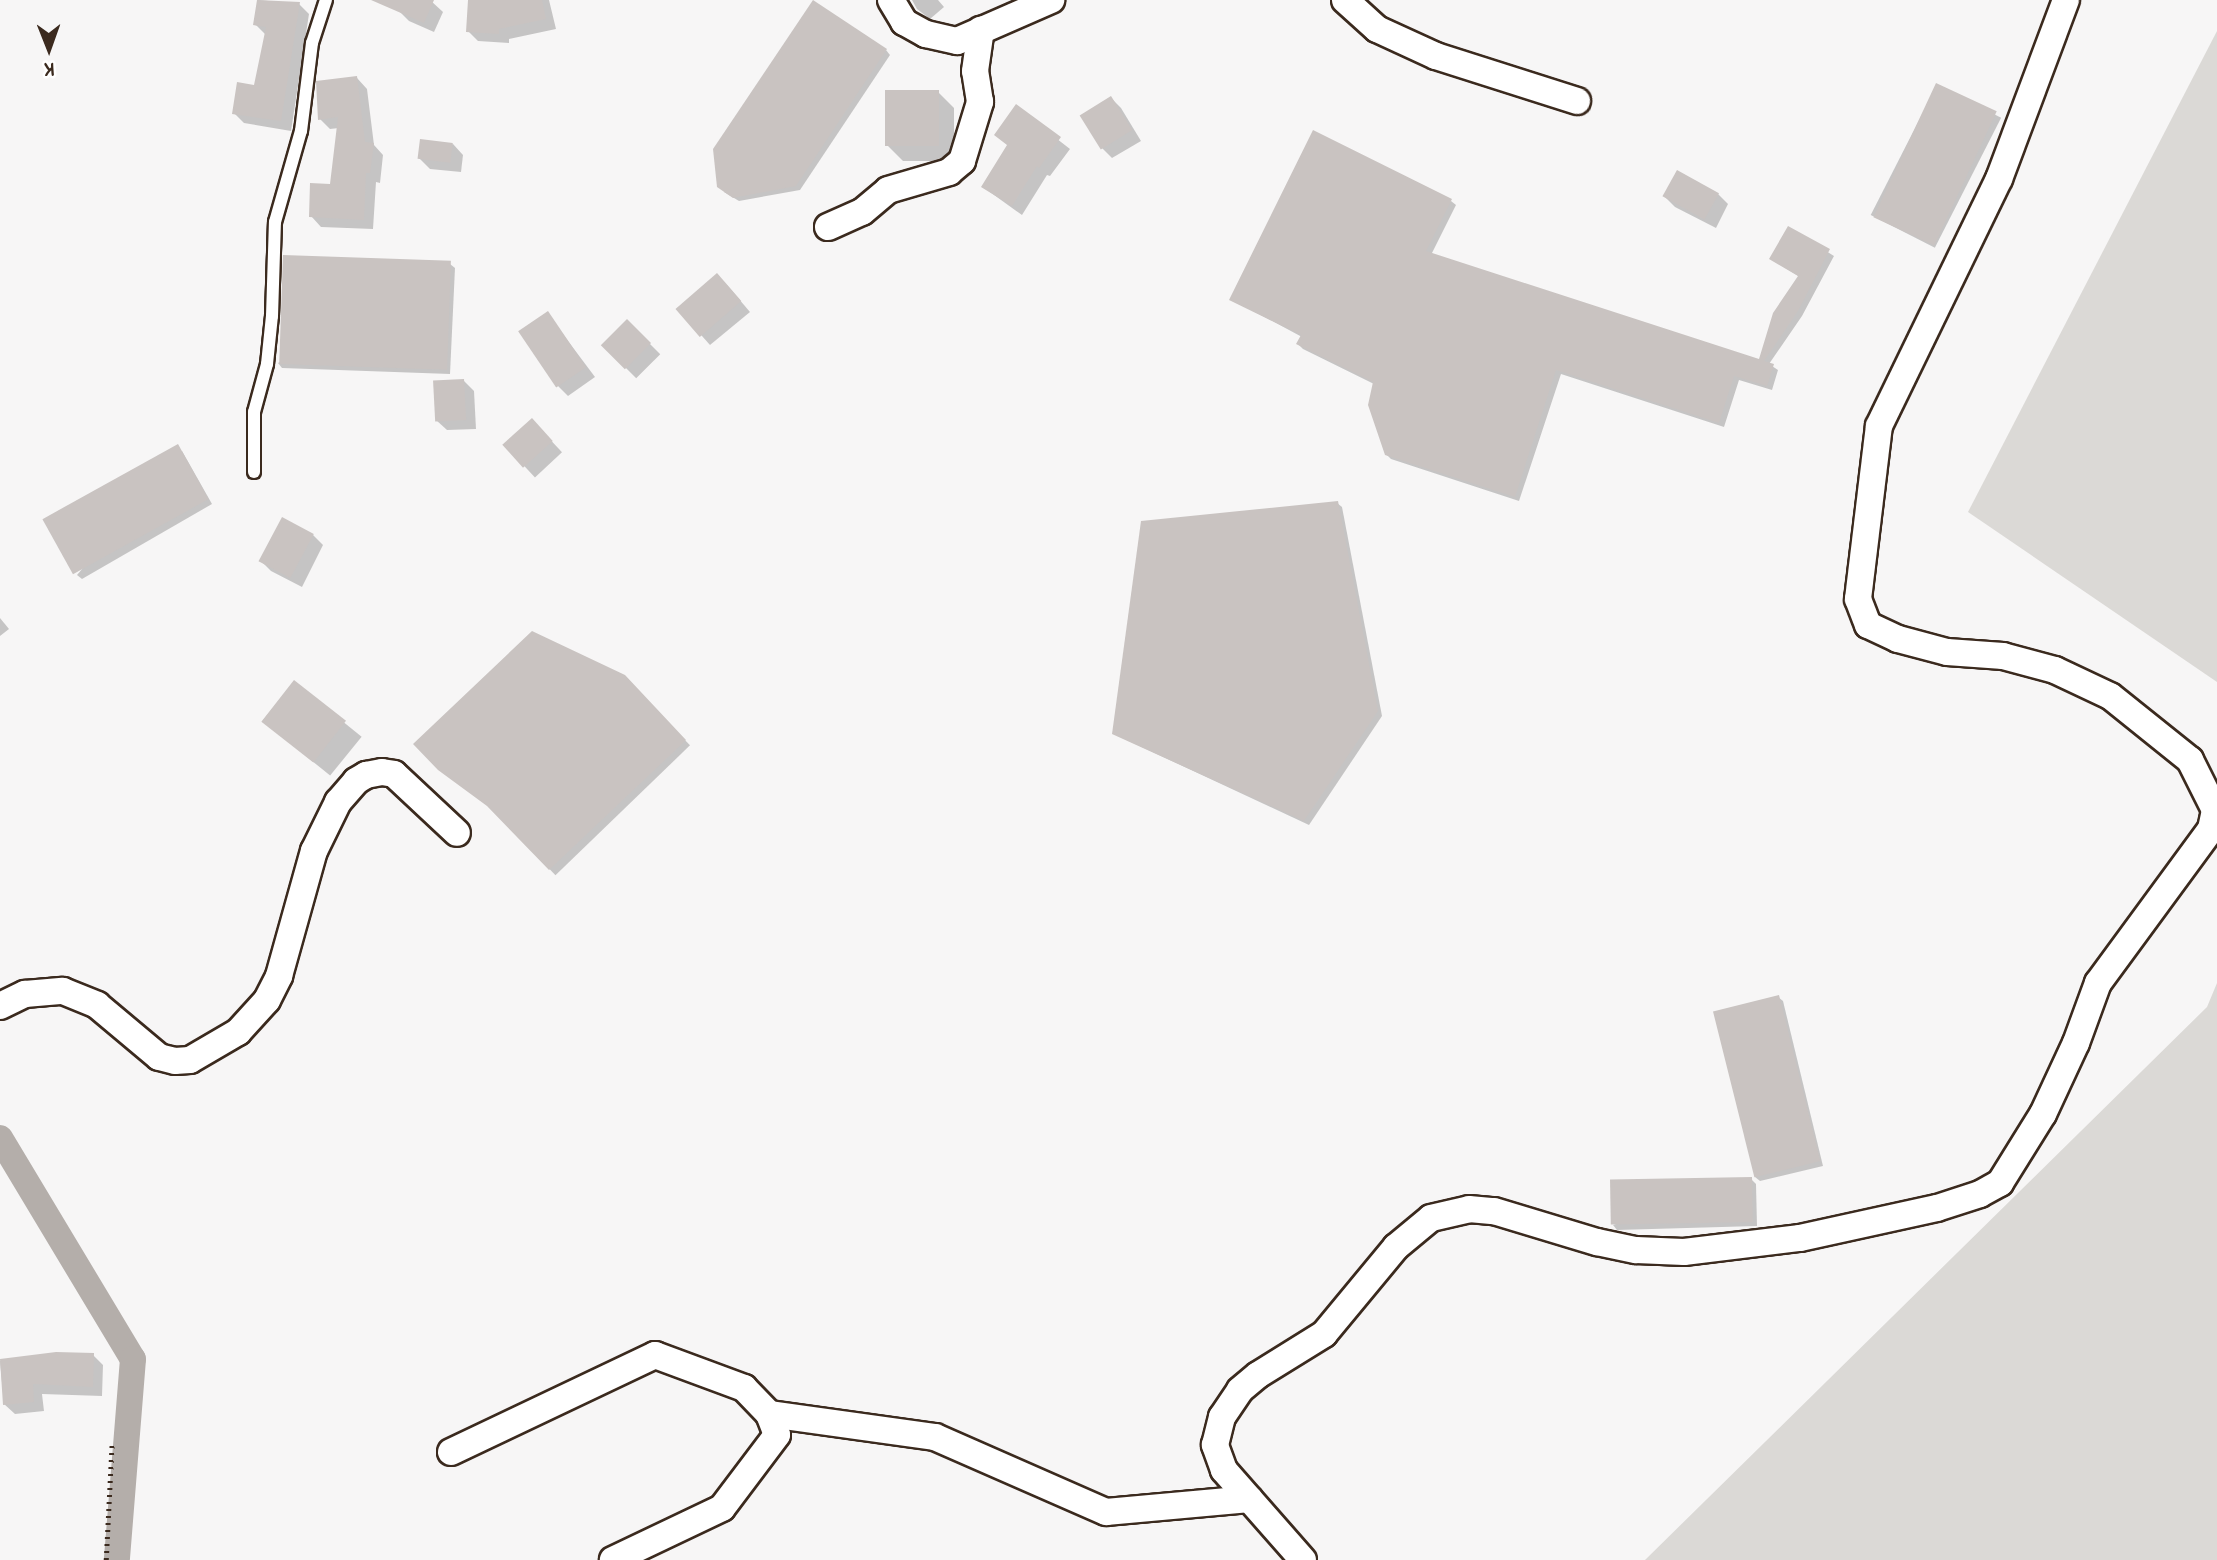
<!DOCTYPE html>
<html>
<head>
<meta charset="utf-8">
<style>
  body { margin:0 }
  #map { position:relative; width:2217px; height:1560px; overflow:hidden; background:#f7f6f6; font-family:"Patrick Hand",sans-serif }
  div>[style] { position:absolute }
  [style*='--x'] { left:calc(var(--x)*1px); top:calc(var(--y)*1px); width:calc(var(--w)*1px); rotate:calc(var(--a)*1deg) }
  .green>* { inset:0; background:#dbd9d6 }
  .shadow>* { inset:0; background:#0003; transform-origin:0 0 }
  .canal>* { height:26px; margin:-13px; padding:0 13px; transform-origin:13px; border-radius:13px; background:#b4aeaa }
  .building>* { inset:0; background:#c9c3c1; transform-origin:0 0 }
  .path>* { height:4.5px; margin-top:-2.25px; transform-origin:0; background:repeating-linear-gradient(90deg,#3b2a1e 0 2px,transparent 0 7px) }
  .roads { filter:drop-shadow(2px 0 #3b2a1e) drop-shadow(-2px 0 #3b2a1e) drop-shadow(0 2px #3b2a1e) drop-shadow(0 -2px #3b2a1e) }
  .lane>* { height:12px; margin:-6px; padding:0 6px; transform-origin:6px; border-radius:6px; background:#fff }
  .street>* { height:26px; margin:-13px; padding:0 13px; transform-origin:13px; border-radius:13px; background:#fff }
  span { translate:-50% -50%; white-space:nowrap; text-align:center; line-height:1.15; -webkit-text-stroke:5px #fff; paint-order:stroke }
  .north { position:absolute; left:14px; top:14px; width:70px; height:70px; -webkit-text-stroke:5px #fff; paint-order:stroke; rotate:179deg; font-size:19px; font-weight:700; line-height:28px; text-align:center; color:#3b2a1e }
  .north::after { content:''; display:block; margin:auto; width:24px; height:32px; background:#3b2a1e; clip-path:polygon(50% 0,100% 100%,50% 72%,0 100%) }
</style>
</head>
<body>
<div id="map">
  <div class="green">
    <div style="clip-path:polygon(2217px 31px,2217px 682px,1968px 512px)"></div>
    <div style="clip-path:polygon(2217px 983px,2217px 1560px,1645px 1560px,2207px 1007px)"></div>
  </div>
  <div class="shadow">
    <div style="clip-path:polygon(258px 0,299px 4px,309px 14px,291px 131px,244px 123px,234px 113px,255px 87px,266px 35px,255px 24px)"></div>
    <div style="clip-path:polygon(403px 0,430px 0,443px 12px,434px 32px,409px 21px,399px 11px)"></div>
    <div style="clip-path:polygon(512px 0,549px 0,556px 29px,509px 39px,509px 43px,478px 41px,468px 31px)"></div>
    <div style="clip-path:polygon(912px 0,938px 0,944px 7px,930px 19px,917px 9px)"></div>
    <div style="clip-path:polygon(886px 50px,890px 55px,800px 190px,739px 201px,724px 192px)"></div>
    <div style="clip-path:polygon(357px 78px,367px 89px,374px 145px,383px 155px,380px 183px,376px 182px,373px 229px,321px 227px,311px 216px,332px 186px,339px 128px,330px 129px,320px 119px)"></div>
    <div style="left:1937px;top:85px;width:72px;height:146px;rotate:27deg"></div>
    <div style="clip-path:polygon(938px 92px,954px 108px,954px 161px,903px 161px,887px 145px)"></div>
    <div style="clip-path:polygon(1111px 98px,1121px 108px,1141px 141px,1112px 158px,1102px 148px)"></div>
    <div style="clip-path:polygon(1016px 107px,1070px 149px,1050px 176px,1047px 175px,1022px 215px,983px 187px,1008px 146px)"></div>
    <div style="clip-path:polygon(453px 144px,463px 155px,461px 172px,430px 169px,419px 158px)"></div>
    <div style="clip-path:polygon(1718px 194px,1728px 204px,1716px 228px,1675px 207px,1665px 197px)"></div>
    <div style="clip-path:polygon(1451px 201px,1456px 205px,1431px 255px,1760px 361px,1800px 277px,1771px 259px,1789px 228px,1834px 256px,1802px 316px,1769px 364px,1778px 370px,1772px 390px,1739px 380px,1724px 427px,1561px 374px,1519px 501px,1391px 459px,1386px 454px,1374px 384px,1303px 349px,1298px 344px,1302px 337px,1231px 299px)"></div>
    <div style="clip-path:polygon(450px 264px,455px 268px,450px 374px,282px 368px,278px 363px)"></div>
    <div style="clip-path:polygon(727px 285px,750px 312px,710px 345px,677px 308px)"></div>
    <div style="clip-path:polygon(547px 313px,595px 377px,568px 396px,558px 386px)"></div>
    <div style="left:627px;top:321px;width:47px;height:34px;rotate:45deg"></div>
    <div style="clip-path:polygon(464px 381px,474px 391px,476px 429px,447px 430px,436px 420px)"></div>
    <div style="left:532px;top:420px;width:44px;height:37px;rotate:47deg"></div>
    <div style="clip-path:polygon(182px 451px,212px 504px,82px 579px,77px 575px)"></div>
    <div style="clip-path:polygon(1337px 503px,1342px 507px,1382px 716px,1309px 825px,1114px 734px)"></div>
    <div style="clip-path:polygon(313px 535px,323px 545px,302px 587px,271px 571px,261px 561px)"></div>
    <div style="clip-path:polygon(0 618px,9px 629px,0 636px)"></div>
    <div style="left:624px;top:677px;width:95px;height:187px;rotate:46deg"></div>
    <div style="left:294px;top:682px;width:87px;height:50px;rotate:39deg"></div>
    <div style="clip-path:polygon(1778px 997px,1783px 1001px,1823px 1166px,1760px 1181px,1755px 1177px)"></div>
    <div style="clip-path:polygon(1751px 1179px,1756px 1184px,1757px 1226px,1617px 1230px,1613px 1225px)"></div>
    <div style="clip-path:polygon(93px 1355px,103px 1365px,102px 1396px,42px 1394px,44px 1411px,15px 1414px,4px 1404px,0 1361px)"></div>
  </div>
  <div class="canal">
    <div style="--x:0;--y:1138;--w:258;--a:59"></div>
    <div style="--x:133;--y:1359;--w:202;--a:94.6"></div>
  </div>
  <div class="building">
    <div style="clip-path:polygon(257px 0,300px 2px,281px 121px,232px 114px,237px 82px,254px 85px,266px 27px,253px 25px)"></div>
    <div style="clip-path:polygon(371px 0,434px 0,424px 23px)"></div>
    <div style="clip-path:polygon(468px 0,542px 0,546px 19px,499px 29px,499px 34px,466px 32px)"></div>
    <div style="clip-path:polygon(813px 0,887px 49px,796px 186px,733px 198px,717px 187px,713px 149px)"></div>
    <div style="clip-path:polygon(357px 76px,365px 142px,374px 143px,370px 173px,366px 173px,364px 220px,309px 217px,310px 183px,330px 184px,338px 117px,318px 120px,316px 81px)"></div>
    <div style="left:1936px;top:83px;width:67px;height:148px;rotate:25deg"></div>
    <div style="left:885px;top:90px;width:54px;height:56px"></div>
    <div style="left:1111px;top:96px;width:40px;height:37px;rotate:58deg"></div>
    <div style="clip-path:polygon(1016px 104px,1061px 137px,1039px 168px,1037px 166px,1012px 206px,981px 187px,1007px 145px,994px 135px)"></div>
    <div style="clip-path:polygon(1313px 130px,1452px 199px,1426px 251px,1759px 359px,1773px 313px,1798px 276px,1769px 259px,1788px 226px,1830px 249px,1798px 311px,1764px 361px,1774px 364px,1767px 386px,1734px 376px,1719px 423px,1556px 370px,1515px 497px,1385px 455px,1368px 405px,1373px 382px,1296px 344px,1301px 335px,1229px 300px)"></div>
    <div style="left:420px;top:139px;width:33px;height:20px;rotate:7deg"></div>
    <div style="left:1677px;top:170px;width:48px;height:30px;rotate:29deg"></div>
    <div style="left:283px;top:255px;width:168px;height:109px;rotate:2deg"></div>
    <div style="left:717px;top:273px;width:37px;height:55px;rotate:49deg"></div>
    <div style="left:548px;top:311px;width:68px;height:36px;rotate:56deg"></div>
    <div style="left:627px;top:319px;width:34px;height:37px;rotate:45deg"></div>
    <div style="left:464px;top:379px;width:41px;height:31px;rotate:87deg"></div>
    <div style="left:532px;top:418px;width:31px;height:40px;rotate:48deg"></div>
    <div style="left:178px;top:444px;width:63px;height:155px;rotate:61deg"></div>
    <div style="clip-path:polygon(1338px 501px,1378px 711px,1304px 821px,1112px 734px,1141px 521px)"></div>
    <div style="left:282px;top:517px;width:36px;height:50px;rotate:28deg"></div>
    <div style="clip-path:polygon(532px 631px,625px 675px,686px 740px,549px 870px,487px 806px,438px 770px,413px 744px)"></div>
    <div style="left:294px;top:680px;width:66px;height:53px;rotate:38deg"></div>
    <div style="left:1779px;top:995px;width:171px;height:68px;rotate:76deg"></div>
    <div style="left:1752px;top:1177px;width:45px;height:142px;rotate:89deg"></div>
    <div style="clip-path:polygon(56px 1352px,94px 1353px,93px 1387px,33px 1384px,34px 1402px,3px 1405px,0 1359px)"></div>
  </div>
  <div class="path">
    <div style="--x:106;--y:1560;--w:118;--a:-87.1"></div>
  </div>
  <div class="roads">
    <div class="lane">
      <div style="--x:254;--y:472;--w:60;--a:-90"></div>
      <div style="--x:254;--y:412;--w:50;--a:-74.8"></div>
      <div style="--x:267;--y:364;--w:48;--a:-84.1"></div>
      <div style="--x:272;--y:316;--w:94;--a:-88.2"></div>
      <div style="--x:275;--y:222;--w:95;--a:-74.1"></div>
      <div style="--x:301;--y:131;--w:89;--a:-82.9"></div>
      <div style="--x:312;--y:43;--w:45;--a:-72"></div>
    </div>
    <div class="street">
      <div style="--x:891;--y:0;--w:26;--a:59"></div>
      <div style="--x:904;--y:22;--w:25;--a:29"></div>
      <div style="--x:926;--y:34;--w:32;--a:13"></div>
      <div style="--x:957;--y:41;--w:103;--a:-23.6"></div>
      <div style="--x:1345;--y:0;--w:43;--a:42.2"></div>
      <div style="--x:1377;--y:29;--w:65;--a:24.6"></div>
      <div style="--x:1436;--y:56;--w:148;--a:17.7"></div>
      <div style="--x:828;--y:227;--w:37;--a:-24"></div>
      <div style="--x:862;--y:212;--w:34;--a:-40"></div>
      <div style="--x:888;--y:190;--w:64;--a:-16.4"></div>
      <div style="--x:949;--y:172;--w:17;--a:-40"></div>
      <div style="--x:962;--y:161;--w:62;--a:-73"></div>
      <div style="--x:980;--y:102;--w:31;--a:-99"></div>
      <div style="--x:975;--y:71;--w:42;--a:-81.9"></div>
      <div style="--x:0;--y:1006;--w:28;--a:-26"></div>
      <div style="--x:25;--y:994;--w:38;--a:-5"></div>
      <div style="--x:63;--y:991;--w:37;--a:22"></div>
      <div style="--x:97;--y:1005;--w:81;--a:40"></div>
      <div style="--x:159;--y:1057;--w:16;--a:14"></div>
      <div style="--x:175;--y:1061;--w:15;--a:-4"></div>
      <div style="--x:190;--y:1060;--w:56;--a:-30.3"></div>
      <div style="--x:238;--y:1032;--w:43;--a:-47.8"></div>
      <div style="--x:267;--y:1000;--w:27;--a:-63"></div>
      <div style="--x:279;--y:976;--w:130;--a:-74.4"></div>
      <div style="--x:314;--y:851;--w:55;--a:-63.9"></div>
      <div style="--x:338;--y:802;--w:28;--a:-49"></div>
      <div style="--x:356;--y:781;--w:12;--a:-31"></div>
      <div style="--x:366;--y:775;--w:16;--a:-11"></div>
      <div style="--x:382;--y:772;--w:12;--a:9"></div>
      <div style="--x:394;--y:774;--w:86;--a:43.1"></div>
      <div style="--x:769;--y:1414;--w:168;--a:7.9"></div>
      <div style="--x:935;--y:1437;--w:187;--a:23.7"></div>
      <div style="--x:1106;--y:1512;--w:144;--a:-5.2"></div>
      <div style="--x:451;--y:1452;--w:226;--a:-25.4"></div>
      <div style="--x:655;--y:1355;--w:95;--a:20.3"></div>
      <div style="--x:744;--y:1388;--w:36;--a:46"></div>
      <div style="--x:769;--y:1414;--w:22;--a:69"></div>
      <div style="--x:777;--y:1435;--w:91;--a:127"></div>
      <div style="--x:722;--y:1508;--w:121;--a:154.5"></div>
      <div style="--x:1303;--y:1560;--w:120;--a:-131.3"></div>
      <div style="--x:1224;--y:1470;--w:27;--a:-110"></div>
      <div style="--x:1215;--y:1445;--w:29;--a:-76"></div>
      <div style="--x:1222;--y:1417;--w:32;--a:-56"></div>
      <div style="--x:1240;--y:1390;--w:23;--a:-40"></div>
      <div style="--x:1258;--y:1375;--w:78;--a:-31.8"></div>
      <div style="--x:1324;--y:1334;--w:113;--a:-50.4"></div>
      <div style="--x:1396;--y:1247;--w:45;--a:-39.6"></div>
      <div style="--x:1431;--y:1218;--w:39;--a:-13"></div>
      <div style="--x:1469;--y:1209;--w:25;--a:5"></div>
      <div style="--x:1494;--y:1211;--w:108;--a:16.8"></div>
      <div style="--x:1597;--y:1242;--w:40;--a:12"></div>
      <div style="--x:1636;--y:1250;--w:48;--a:2.4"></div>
      <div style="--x:1684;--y:1252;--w:117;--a:-6.9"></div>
      <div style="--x:1800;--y:1238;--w:140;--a:-12.4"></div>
      <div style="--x:1937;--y:1208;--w:45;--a:-18"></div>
      <div style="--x:1980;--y:1194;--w:23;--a:-29"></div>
      <div style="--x:2000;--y:1183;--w:81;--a:-58.1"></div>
      <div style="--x:2043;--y:1114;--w:78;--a:-65.1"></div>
      <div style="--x:2076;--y:1043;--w:64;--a:-69.9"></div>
      <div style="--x:2098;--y:983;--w:191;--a:-53.7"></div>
      <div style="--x:2211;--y:829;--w:19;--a:-78"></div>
      <div style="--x:2215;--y:810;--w:56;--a:-116.6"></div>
      <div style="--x:2190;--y:760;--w:102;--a:-141.3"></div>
      <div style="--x:2110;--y:696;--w:61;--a:-154.7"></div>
      <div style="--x:2055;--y:670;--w:54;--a:-164.9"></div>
      <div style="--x:2003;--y:656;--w:56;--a:-175.9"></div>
      <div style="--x:1947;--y:652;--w:51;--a:-165.1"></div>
      <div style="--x:1898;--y:639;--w:33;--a:-155"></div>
      <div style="--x:1868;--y:625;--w:28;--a:-111"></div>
      <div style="--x:1858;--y:599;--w:174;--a:-83.1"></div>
      <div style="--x:1879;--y:426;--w:275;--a:-64.1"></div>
      <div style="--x:1999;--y:179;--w:191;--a:-69.5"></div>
    </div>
  </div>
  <div class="north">K</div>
</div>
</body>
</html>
